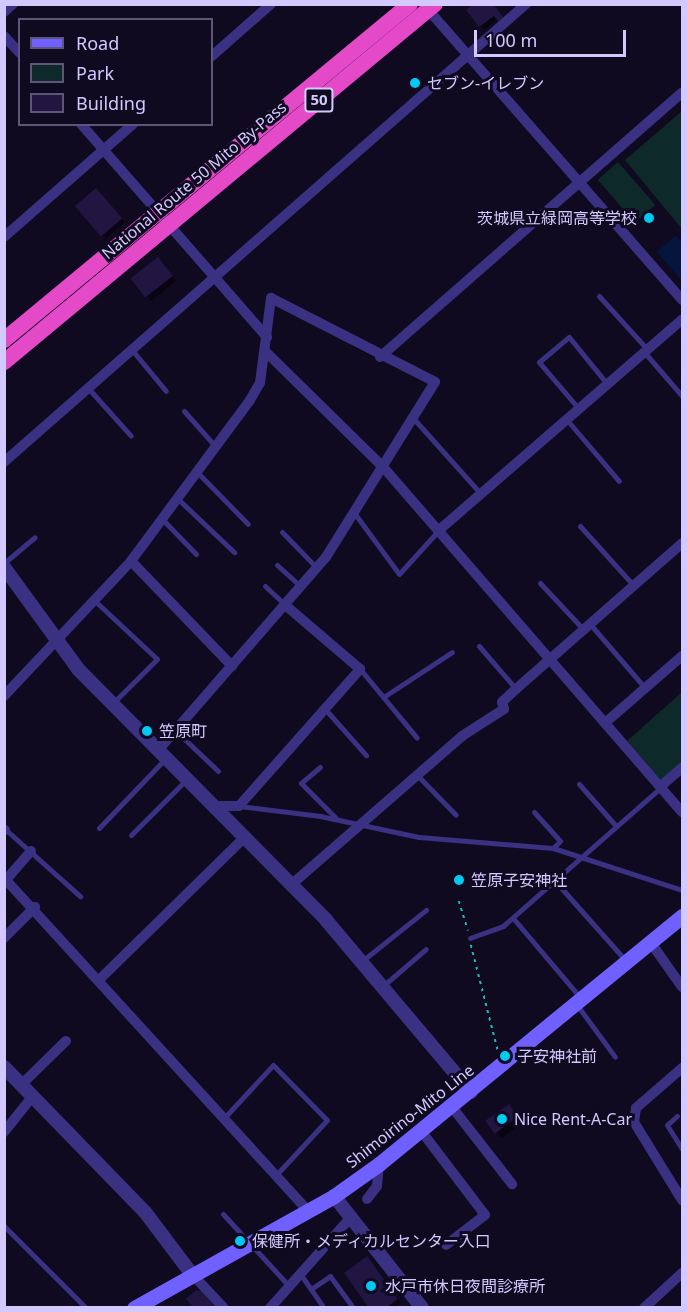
<!DOCTYPE html>
<html>
<head>
<meta charset="utf-8">
<style>
  body { margin:0 }
  #map { position:relative; width:687px; height:1312px; overflow:hidden; background:#0f0a1f; font-family:"Noto Sans","Noto Sans JP",sans-serif }
  div>[style] { position:absolute }
  [style*='--x'] { left:calc(var(--x)*1px); top:calc(var(--y)*1px); width:calc(var(--w)*1px); rotate:calc(var(--a)*1deg) }
  .green>* { inset:0; background:#0d292a; transform-origin:0 0 }
  .water>* { inset:0; background:#04153e }
  .shadow>* { inset:0; background:#0007; transform-origin:0 0 }
  .building>* { inset:0; background:#211542; transform-origin:0 0 }
  .path>* { height:1.5px; margin-top:-0.75px; transform-origin:0; background:repeating-linear-gradient(90deg,#22b8ba 0 3px,transparent 0 7.5px) }
  .service>* { height:5px; margin:-2.5px; padding:0 2.5px; transform-origin:2.5px; border-radius:2.5px; background:#3a3183 }
  .minor>* { height:10px; margin:-5px; padding:0 5px; transform-origin:5px; border-radius:5px; background:#3a3183 }
  .tertiary>* { height:14px; margin:-7px; padding:0 7px; transform-origin:7px; border-radius:7px; background:#3a3183 }
  .secondary>* { height:15px; margin:-7.5px; padding:0 7.5px; transform-origin:7.5px; border-radius:7.5px; background:#6f60ff }
  .trunk>* { height:16px; margin:-8px; padding:0 8px; transform-origin:8px; border-radius:8px; background:#e44ac8 }
  .dots>* { width:16px; height:16px; translate:-50% -50%; box-sizing:border-box; border:3px solid #0f0a1f; border-radius:50% }
  span { translate:-50% -50%; white-space:nowrap; text-align:center; line-height:1.15; -webkit-text-stroke:6px #0f0a1f; paint-order:stroke }
  .shield-label span { padding:2px 4px; background:#0f0a1f; border:2px solid; border-radius:4px; -webkit-text-stroke-width:0 }
  .shield-label { font-size:15px; color:#d3c9ff; font-weight:700 }
  .poi-label { font-size:16px; color:#d3c9ff }
  .left { translate:0 -50%; text-align:left }
  .right { translate:-100% -50%; text-align:right }
  .street-label { font-size:16px; color:#d3c9ff }
  .frame { position:absolute; inset:0; border:6px solid #d3c9ff; pointer-events:none }
  .legend { position:absolute; left:18px; top:18px; width:195px; height:108px; box-sizing:border-box; background:#0f0a1f; border:2px solid #5d5679; margin:0; padding:8px 10px; list-style:none; font-size:18px; color:#d3c9ff }
  .legend li { display:flex; align-items:center; gap:12px; height:30px }
  .legend b { width:30px; border:2px solid #5d5679 }
  .scale { position:absolute; left:474px; top:30px; width:152px; height:27px; box-sizing:border-box; border:3px solid #d3c9ff; border-top:0; padding-left:8px; font-size:18px; line-height:21px; white-space:nowrap; color:#d3c9ff; -webkit-text-stroke:4px #0f0a1f; paint-order:stroke }
</style>
</head>
<body>
<div id="map">
  <div class="green">
    <div style="clip-path:polygon(682px 111px,682px 229px,625px 160px)"></div>
    <div style="left:618px;top:162px;width:57px;height:27px;rotate:49deg"></div>
    <div style="clip-path:polygon(682px 692px,682px 763px,662px 781px,627px 741px)"></div>
  </div>
  <div class="water">
    <div style="clip-path:polygon(676px 235px,682px 243px,681px 280px,657px 252px)"></div>
  </div>
  <div class="shadow">
    <div style="clip-path:polygon(492px 4px,498px 19px,484px 30px,468px 10px)"></div>
    <div style="left:96px;top:190px;width:43px;height:25px;rotate:48deg"></div>
    <div style="clip-path:polygon(161px 263px,176px 281px,151px 301px,148px 297px)"></div>
    <div style="clip-path:polygon(514px 1112px,522px 1123px,502px 1138px,497px 1133px)"></div>
    <div style="clip-path:polygon(370px 1262px,401px 1303px,395px 1308px,371px 1308px)"></div>
  </div>
  <div class="building">
    <div style="clip-path:polygon(472px 4px,493px 4px,504px 18px,499px 22px,494px 16px,479px 27px,466px 10px)"></div>
    <div style="left:96px;top:188px;width:40px;height:28px;rotate:49deg"></div>
    <div style="left:158px;top:257px;width:24px;height:35px;rotate:52deg"></div>
    <div style="left:509px;top:1104px;width:16px;height:29px;rotate:55deg"></div>
    <div style="clip-path:polygon(367px 1256px,398px 1299px,386px 1308px,369px 1308px,344px 1273px)"></div>
    <div style="clip-path:polygon(196px 1290px,202px 1291px,216px 1306px,194px 1308px,186px 1299px)"></div>
  </div>
  <div class="path">
    <div style="--x:459;--y:901;--w:31;--a:73"></div>
    <div style="--x:471;--y:945;--w:109;--a:75.7"></div>
  </div>
  <div class="service">
    <div style="--x:599;--y:296;--w:72;--a:47.8"></div>
    <div style="--x:132;--y:350;--w:53;--a:50.3"></div>
    <div style="--x:645;--y:353;--w:57;--a:49.3"></div>
    <div style="--x:88;--y:388;--w:64;--a:48.1"></div>
    <div style="--x:579;--y:409;--w:62;--a:-130.4"></div>
    <div style="--x:539;--y:362;--w:39;--a:-40"></div>
    <div style="--x:569;--y:337;--w:62;--a:50.9"></div>
    <div style="--x:184;--y:411;--w:47;--a:48.5"></div>
    <div style="--x:414;--y:419;--w:101;--a:48.2"></div>
    <div style="--x:567;--y:420;--w:80;--a:49.6"></div>
    <div style="--x:198;--y:473;--w:71;--a:45.6"></div>
    <div style="--x:179;--y:500;--w:76;--a:43.4"></div>
    <div style="--x:355;--y:514;--w:74;--a:53.7"></div>
    <div style="--x:399;--y:574;--w:58;--a:-47.8"></div>
    <div style="--x:164;--y:521;--w:46;--a:45.9"></div>
    <div style="--x:580;--y:526;--w:81;--a:48"></div>
    <div style="--x:282;--y:532;--w:49;--a:45.8"></div>
    <div style="--x:4;--y:563;--w:40;--a:-40"></div>
    <div style="--x:277;--y:565;--w:31;--a:42"></div>
    <div style="--x:540;--y:583;--w:64;--a:46.9"></div>
    <div style="--x:265;--y:586;--w:26;--a:43"></div>
    <div style="--x:94;--y:600;--w:86;--a:43.1"></div>
    <div style="--x:157;--y:659;--w:62;--a:135"></div>
    <div style="--x:590;--y:624;--w:84;--a:49.3"></div>
    <div style="--x:479;--y:646;--w:57;--a:49.3"></div>
    <div style="--x:360;--y:669;--w:89;--a:50.4"></div>
    <div style="--x:385;--y:696;--w:80;--a:-33.3"></div>
    <div style="--x:325;--y:709;--w:62;--a:48.3"></div>
    <div style="--x:176;--y:731;--w:58;--a:43.6"></div>
    <div style="--x:320;--y:767;--w:25;--a:140"></div>
    <div style="--x:301;--y:783;--w:49;--a:45"></div>
    <div style="--x:418;--y:776;--w:54;--a:45.7"></div>
    <div style="--x:579;--y:784;--w:56;--a:48.6"></div>
    <div style="--x:239;--y:806;--w:82;--a:7"></div>
    <div style="--x:320;--y:816;--w:101;--a:12"></div>
    <div style="--x:419;--y:837;--w:134;--a:4.7"></div>
    <div style="--x:553;--y:848;--w:136;--a:18"></div>
    <div style="--x:534;--y:812;--w:39;--a:48"></div>
    <div style="--x:560;--y:841;--w:10;--a:135"></div>
    <div style="--x:99;--y:828;--w:95;--a:-46.3"></div>
    <div style="--x:5;--y:829;--w:101;--a:41.8"></div>
    <div style="--x:131;--y:835;--w:78;--a:-45"></div>
    <div style="--x:555;--y:881;--w:107;--a:48.4"></div>
    <div style="--x:513;--y:918;--w:102;--a:49.8"></div>
    <div style="--x:470;--y:938;--w:35;--a:-20"></div>
    <div style="--x:503;--y:926;--w:209;--a:-41.3"></div>
    <div style="--x:362;--y:961;--w:82;--a:-38.6"></div>
    <div style="--x:384;--y:985;--w:55;--a:-40.6"></div>
    <div style="--x:577;--y:1005;--w:64;--a:53.8"></div>
    <div style="--x:677;--y:1116;--w:13;--a:138"></div>
    <div style="--x:667;--y:1125;--w:28;--a:58"></div>
    <div style="--x:224;--y:1118;--w:72;--a:-47.2"></div>
    <div style="--x:273;--y:1065;--w:77;--a:45.5"></div>
    <div style="--x:327;--y:1120;--w:75;--a:132.8"></div>
    <div style="--x:223;--y:1214;--w:98;--a:47.5"></div>
    <div style="--x:4;--y:1226;--w:116;--a:45"></div>
    <div style="--x:301;--y:1275;--w:40;--a:55.1"></div>
    <div style="--x:311;--y:1289;--w:23;--a:-34"></div>
    <div style="--x:330;--y:1276;--w:39;--a:54"></div>
  </div>
  <div class="minor">
    <div style="--x:424;--y:5;--w:392;--a:48.8"></div>
    <div style="--x:4;--y:12;--w:12;--a:-42"></div>
    <div style="--x:4;--y:36;--w:23;--a:47"></div>
    <div style="--x:212;--y:56;--w:79;--a:-41.4"></div>
    <div style="--x:81;--y:124;--w:283;--a:48.9"></div>
    <div style="--x:4;--y:237;--w:171;--a:-41.2"></div>
    <div style="--x:266;--y:352;--w:165;--a:44.5"></div>
    <div style="--x:384;--y:468;--w:455;--a:49.1"></div>
    <div style="--x:380;--y:357;--w:401;--a:-41.2"></div>
    <div style="--x:4;--y:462;--w:694;--a:-41.26"></div>
    <div style="--x:438;--y:531;--w:323;--a:-40.9"></div>
    <div style="--x:131;--y:561;--w:146;--a:46.1"></div>
    <div style="--x:4;--y:696;--w:185;--a:-46.7"></div>
    <div style="--x:131;--y:561;--w:200;--a:-53.5"></div>
    <div style="--x:250;--y:400;--w:20;--a:-60"></div>
    <div style="--x:260;--y:383;--w:86;--a:-82.6"></div>
    <div style="--x:271;--y:298;--w:184;--a:27.1"></div>
    <div style="--x:435;--y:382;--w:206;--a:121.9"></div>
    <div style="--x:326;--y:557;--w:256;--a:131"></div>
    <div style="--x:605;--y:723;--w:102;--a:-41"></div>
    <div style="--x:661;--y:786;--w:28;--a:-41"></div>
    <div style="--x:215;--y:806;--w:24;--a:0"></div>
    <div style="--x:239;--y:806;--w:183;--a:-48.5"></div>
    <div style="--x:360;--y:669;--w:100;--a:-139.5"></div>
    <div style="--x:4;--y:830;--w:1;--a:0"></div>
    <div style="--x:31;--y:851;--w:38;--a:131"></div>
    <div style="--x:6;--y:880;--w:448;--a:47.6"></div>
    <div style="--x:292;--y:884;--w:225;--a:-41"></div>
    <div style="--x:462;--y:736;--w:50;--a:-32.7"></div>
    <div style="--x:504;--y:709;--w:7;--a:-106"></div>
    <div style="--x:502;--y:702;--w:19;--a:-43"></div>
    <div style="--x:516;--y:689;--w:221;--a:-41.3"></div>
    <div style="--x:4;--y:938;--w:44;--a:-45"></div>
    <div style="--x:651;--y:943;--w:54;--a:54.8"></div>
    <div style="--x:101;--y:978;--w:202;--a:-44.4"></div>
    <div style="--x:682;--y:1068;--w:61;--a:139"></div>
    <div style="--x:636;--y:1108;--w:14;--a:98"></div>
    <div style="--x:634;--y:1122;--w:92;--a:58.4"></div>
    <div style="--x:21;--y:1085;--w:63;--a:-44.4"></div>
    <div style="--x:452;--y:1107;--w:98;--a:52.1"></div>
    <div style="--x:4;--y:1132;--w:45;--a:-51.3"></div>
    <div style="--x:422;--y:1132;--w:104;--a:52.8"></div>
    <div style="--x:485;--y:1215;--w:49;--a:142.4"></div>
    <div style="--x:367;--y:1199;--w:16;--a:-52"></div>
    <div style="--x:377;--y:1186;--w:22;--a:-85"></div>
    <div style="--x:191;--y:1273;--w:48;--a:46.7"></div>
    <div style="--x:270;--y:1308;--w:122;--a:-48.3"></div>
    <div style="--x:644;--y:1308;--w:52;--a:-42.6"></div>
  </div>
  <div class="tertiary">
    <div style="--x:4;--y:567;--w:126;--a:54"></div>
    <div style="--x:78;--y:669;--w:353;--a:45.3"></div>
    <div style="--x:326;--y:920;--w:225;--a:49.9"></div>
    <div style="--x:4;--y:1067;--w:202;--a:45.8"></div>
    <div style="--x:145;--y:1212;--w:76;--a:53"></div>
    <div style="--x:334;--y:1196;--w:142;--a:51.8"></div>
  </div>
  <div class="secondary">
    <div style="--x:134;--y:1308;--w:229;--a:-29.2"></div>
    <div style="--x:334;--y:1196;--w:55;--a:-35.4"></div>
    <div style="--x:379;--y:1164;--w:392;--a:-39.3"></div>
  </div>
  <div class="trunk">
    <div style="--x:4;--y:340;--w:527;--a:-39.61"></div>
    <div style="--x:4;--y:362;--w:560;--a:-39.71"></div>
  </div>
  <div class="dots">
    <div style="left:415px;top:83px;background:#00c9f4"></div>
    <div style="left:649px;top:218px;background:#00c9f4"></div>
    <div style="left:147px;top:731px;background:#00c9f4"></div>
    <div style="left:459px;top:880px;background:#00c9f4"></div>
    <div style="left:505px;top:1056px;background:#00c9f4"></div>
    <div style="left:502px;top:1119px;background:#00c9f4"></div>
    <div style="left:240px;top:1241px;background:#00c9f4"></div>
    <div style="left:371px;top:1286px;background:#00c9f4"></div>
  </div>
  <div class="shield-label">
    <span style="left:319px;top:100px">50</span>
  </div>
  <div class="poi-label">
    <span class="left" style="left:427px;top:83px">セブン-イレブン</span>
    <span class="right" style="left:637px;top:218px">茨城県立緑岡高等学校</span>
    <span class="left" style="left:159px;top:731px">笠原町</span>
    <span class="left" style="left:471px;top:880px">笠原子安神社</span>
    <span class="left" style="left:517px;top:1056px">子安神社前</span>
    <span class="left" style="left:514px;top:1119px">Nice Rent-A-Car</span>
    <span class="left" style="left:252px;top:1241px">保健所・メディカルセンター入口</span>
    <span class="left" style="left:385px;top:1286px">水戸市休日夜間診療所</span>
  </div>
  <div class="street-label">
    <span style="left:194px;top:180px;rotate:-40deg">National Route 50 Mito By-Pass</span>
    <span style="left:410px;top:1116px;rotate:-38deg">Shimoirino-Mito Line</span>
  </div>
  <div class="frame"></div>
  <ul class="legend">
  <li><b style="height:8px;background:#6f60ff"></b>Road</li>
  <li><b style="height:16px;background:#0d292a"></b>Park</li>
  <li><b style="height:16px;background:#211542"></b>Building</li>
  </ul>
  <div class="scale">100 m</div>
</div>
</body>
</html>
